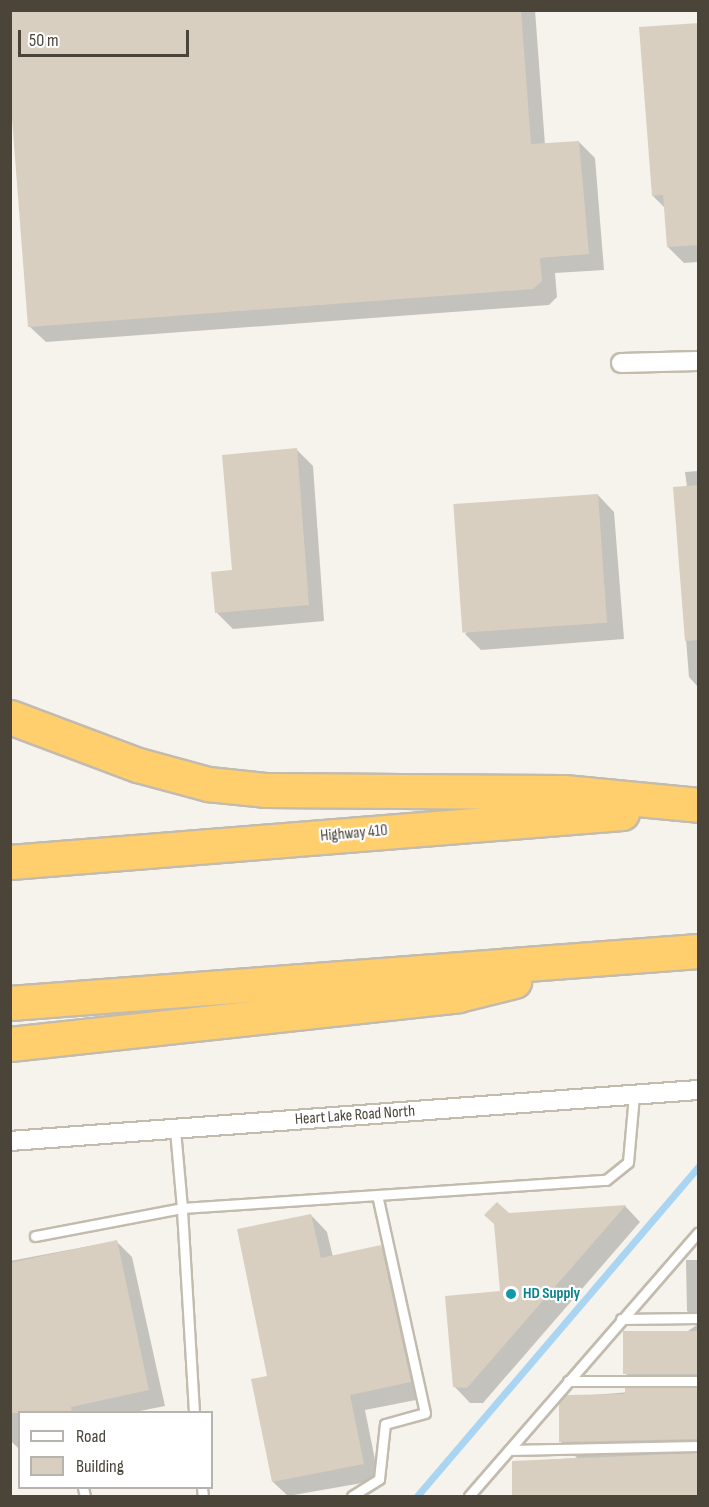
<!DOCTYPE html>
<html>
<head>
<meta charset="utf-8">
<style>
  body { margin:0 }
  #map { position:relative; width:709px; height:1507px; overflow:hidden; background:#f6f3ec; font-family:"Sofia Sans Condensed",sans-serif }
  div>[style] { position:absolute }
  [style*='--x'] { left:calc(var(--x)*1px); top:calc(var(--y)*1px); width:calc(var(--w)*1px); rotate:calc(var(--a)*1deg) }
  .shadow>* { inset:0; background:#0003 }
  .stream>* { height:7px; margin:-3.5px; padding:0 3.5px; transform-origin:3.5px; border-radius:3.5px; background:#a9d4f2 }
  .building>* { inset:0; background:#d8cfc1; transform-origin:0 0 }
  .roads { filter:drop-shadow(2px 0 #c2bbae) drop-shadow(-2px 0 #c2bbae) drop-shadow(0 2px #c2bbae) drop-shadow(0 -2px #c2bbae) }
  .service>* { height:9px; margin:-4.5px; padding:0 4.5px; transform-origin:4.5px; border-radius:4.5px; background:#fff }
  .minor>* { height:18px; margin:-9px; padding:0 9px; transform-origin:9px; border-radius:9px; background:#fff }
  .motorway>* { height:33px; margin:-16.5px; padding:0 16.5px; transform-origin:16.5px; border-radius:16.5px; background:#ffcf6e }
  .dots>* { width:16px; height:16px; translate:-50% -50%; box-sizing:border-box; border:3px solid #fff; border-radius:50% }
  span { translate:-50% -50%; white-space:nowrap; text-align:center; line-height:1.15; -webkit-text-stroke:4.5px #fff; paint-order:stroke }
  .street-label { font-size:16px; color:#4b4439 }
  .culture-label { font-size:16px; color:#0d838f; font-weight:700 }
  .left { translate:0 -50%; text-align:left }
  .frame { position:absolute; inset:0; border:12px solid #4b4439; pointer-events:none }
  .legend { position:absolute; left:18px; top:1411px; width:195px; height:78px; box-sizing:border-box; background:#fff; border:2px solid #b7b4b0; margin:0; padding:8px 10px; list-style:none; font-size:18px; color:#4b4439 }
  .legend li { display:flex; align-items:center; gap:12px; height:30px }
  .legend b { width:30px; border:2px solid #b7b4b0 }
  .scale { position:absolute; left:18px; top:30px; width:171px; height:27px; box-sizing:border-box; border:3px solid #4b4439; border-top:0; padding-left:8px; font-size:18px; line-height:21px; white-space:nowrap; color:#4b4439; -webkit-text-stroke:4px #fff; paint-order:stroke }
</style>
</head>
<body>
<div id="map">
  <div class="shadow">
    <div style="clip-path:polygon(10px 10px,535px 10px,545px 145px,579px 142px,595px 158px,604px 270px,555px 273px,557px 297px,549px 305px,46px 342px,29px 326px)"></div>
    <div style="clip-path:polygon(698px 24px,698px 262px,684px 263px,668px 247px,665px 208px,653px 196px)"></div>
    <div style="clip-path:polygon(297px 450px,313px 466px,324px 621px,233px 629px,217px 613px)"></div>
    <div style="clip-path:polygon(698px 471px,698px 687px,689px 677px,674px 488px,687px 487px,685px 472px)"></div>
    <div style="clip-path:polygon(598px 495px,614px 512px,624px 639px,481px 650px,465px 634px)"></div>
    <div style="clip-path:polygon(625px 1206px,640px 1222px,483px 1403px,470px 1403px,454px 1386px,502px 1293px,496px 1225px,509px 1214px)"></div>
    <div style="clip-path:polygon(311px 1215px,327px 1232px,333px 1257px,381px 1247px,397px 1263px,426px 1398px,365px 1410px,379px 1480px,288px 1496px,273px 1482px,269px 1378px)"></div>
    <div style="clip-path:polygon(116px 1241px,132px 1257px,165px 1406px,135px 1412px,20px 1412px,20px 1450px,10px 1440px,10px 1261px)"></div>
    <div style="clip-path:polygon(686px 1260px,698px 1260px,698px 1322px,687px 1311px)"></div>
    <div style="clip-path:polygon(698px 1324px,698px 1496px,513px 1462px,577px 1458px,561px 1442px,566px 1397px,643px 1391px,626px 1374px)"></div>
  </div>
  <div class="stream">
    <div style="--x:417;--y:1496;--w:433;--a:-49.5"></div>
  </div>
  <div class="building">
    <div style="clip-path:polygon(10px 10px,521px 10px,531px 144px,579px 141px,589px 254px,540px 258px,542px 281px,533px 289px,28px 327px,10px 93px)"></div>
    <div style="clip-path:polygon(699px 23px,699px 245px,667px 247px,663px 195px,652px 196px,639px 27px)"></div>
    <div style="clip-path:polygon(297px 448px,309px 605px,215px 613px,211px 572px,232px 570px,222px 455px)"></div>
    <div style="clip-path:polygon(699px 485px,699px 640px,685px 641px,673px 487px)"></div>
    <div style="left:598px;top:494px;width:129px;height:145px;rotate:86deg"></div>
    <div style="clip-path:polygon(497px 1202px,509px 1213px,626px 1205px,467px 1388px,453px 1387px,445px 1296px,500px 1291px,494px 1224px,484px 1215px)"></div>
    <div style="clip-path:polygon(311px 1214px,321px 1258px,381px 1245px,411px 1382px,350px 1395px,364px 1464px,272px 1482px,251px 1379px,267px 1376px,237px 1229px)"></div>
    <div style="clip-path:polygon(117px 1240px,149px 1390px,71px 1407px,72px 1413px,10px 1413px,10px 1263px)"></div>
    <div style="left:699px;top:1331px;width:43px;height:76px;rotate:90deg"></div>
    <div style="clip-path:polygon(625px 1388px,699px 1388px,699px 1439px,559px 1442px,559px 1403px,566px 1395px,625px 1394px)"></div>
    <div style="clip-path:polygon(699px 1453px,699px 1497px,512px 1497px,512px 1461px)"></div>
  </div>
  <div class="roads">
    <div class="service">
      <div style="--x:35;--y:1236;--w:150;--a:-10.8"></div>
      <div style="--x:182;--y:1208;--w:78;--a:-95.1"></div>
      <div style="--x:621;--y:1319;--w:77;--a:-0.7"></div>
      <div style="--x:568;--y:1381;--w:130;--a:0"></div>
      <div style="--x:194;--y:1412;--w:204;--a:-93.4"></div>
      <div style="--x:182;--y:1208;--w:425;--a:-3.8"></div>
      <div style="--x:606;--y:1180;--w:28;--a:-39"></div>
      <div style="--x:628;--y:1162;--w:67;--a:-84.9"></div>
      <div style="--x:509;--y:1450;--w:189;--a:-1.2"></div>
      <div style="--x:83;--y:1488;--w:8;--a:76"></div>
      <div style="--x:202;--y:1488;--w:8;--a:83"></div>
      <div style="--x:352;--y:1496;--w:32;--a:-32"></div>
      <div style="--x:379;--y:1479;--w:55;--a:-83.8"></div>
      <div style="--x:385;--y:1424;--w:41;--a:-15.4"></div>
      <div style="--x:425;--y:1413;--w:223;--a:-102.4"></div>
      <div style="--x:469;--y:1496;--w:349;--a:-49"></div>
    </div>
    <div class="minor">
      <div style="--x:621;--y:363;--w:77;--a:-1.5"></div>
      <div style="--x:10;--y:1141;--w:690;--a:-4.24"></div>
    </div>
    <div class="motorway">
      <div style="--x:10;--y:717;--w:137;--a:20.6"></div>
      <div style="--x:138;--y:765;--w:73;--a:15.2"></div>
      <div style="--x:208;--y:784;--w:57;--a:6"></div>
      <div style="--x:265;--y:790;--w:299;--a:0.4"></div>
      <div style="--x:564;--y:792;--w:135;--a:5.5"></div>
      <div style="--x:10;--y:862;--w:614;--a:-4.58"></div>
      <div style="--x:10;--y:1003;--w:690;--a:-4.32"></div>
      <div style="--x:10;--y:1044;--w:451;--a:-6.2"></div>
      <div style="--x:458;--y:995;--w:58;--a:-14"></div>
    </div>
  </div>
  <div class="dots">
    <div style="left:511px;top:1294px;background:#0f9aa8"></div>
  </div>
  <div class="street-label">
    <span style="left:354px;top:834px;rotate:-5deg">Highway 410</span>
    <span style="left:355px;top:1116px;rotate:-4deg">Heart Lake Road North</span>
  </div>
  <div class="culture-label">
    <span class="left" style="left:523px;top:1294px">HD Supply</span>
  </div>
  <div class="frame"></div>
  <ul class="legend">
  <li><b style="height:8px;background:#fff"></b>Road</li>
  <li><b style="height:16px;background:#d8cfc1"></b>Building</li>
  </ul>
  <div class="scale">50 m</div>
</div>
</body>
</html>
